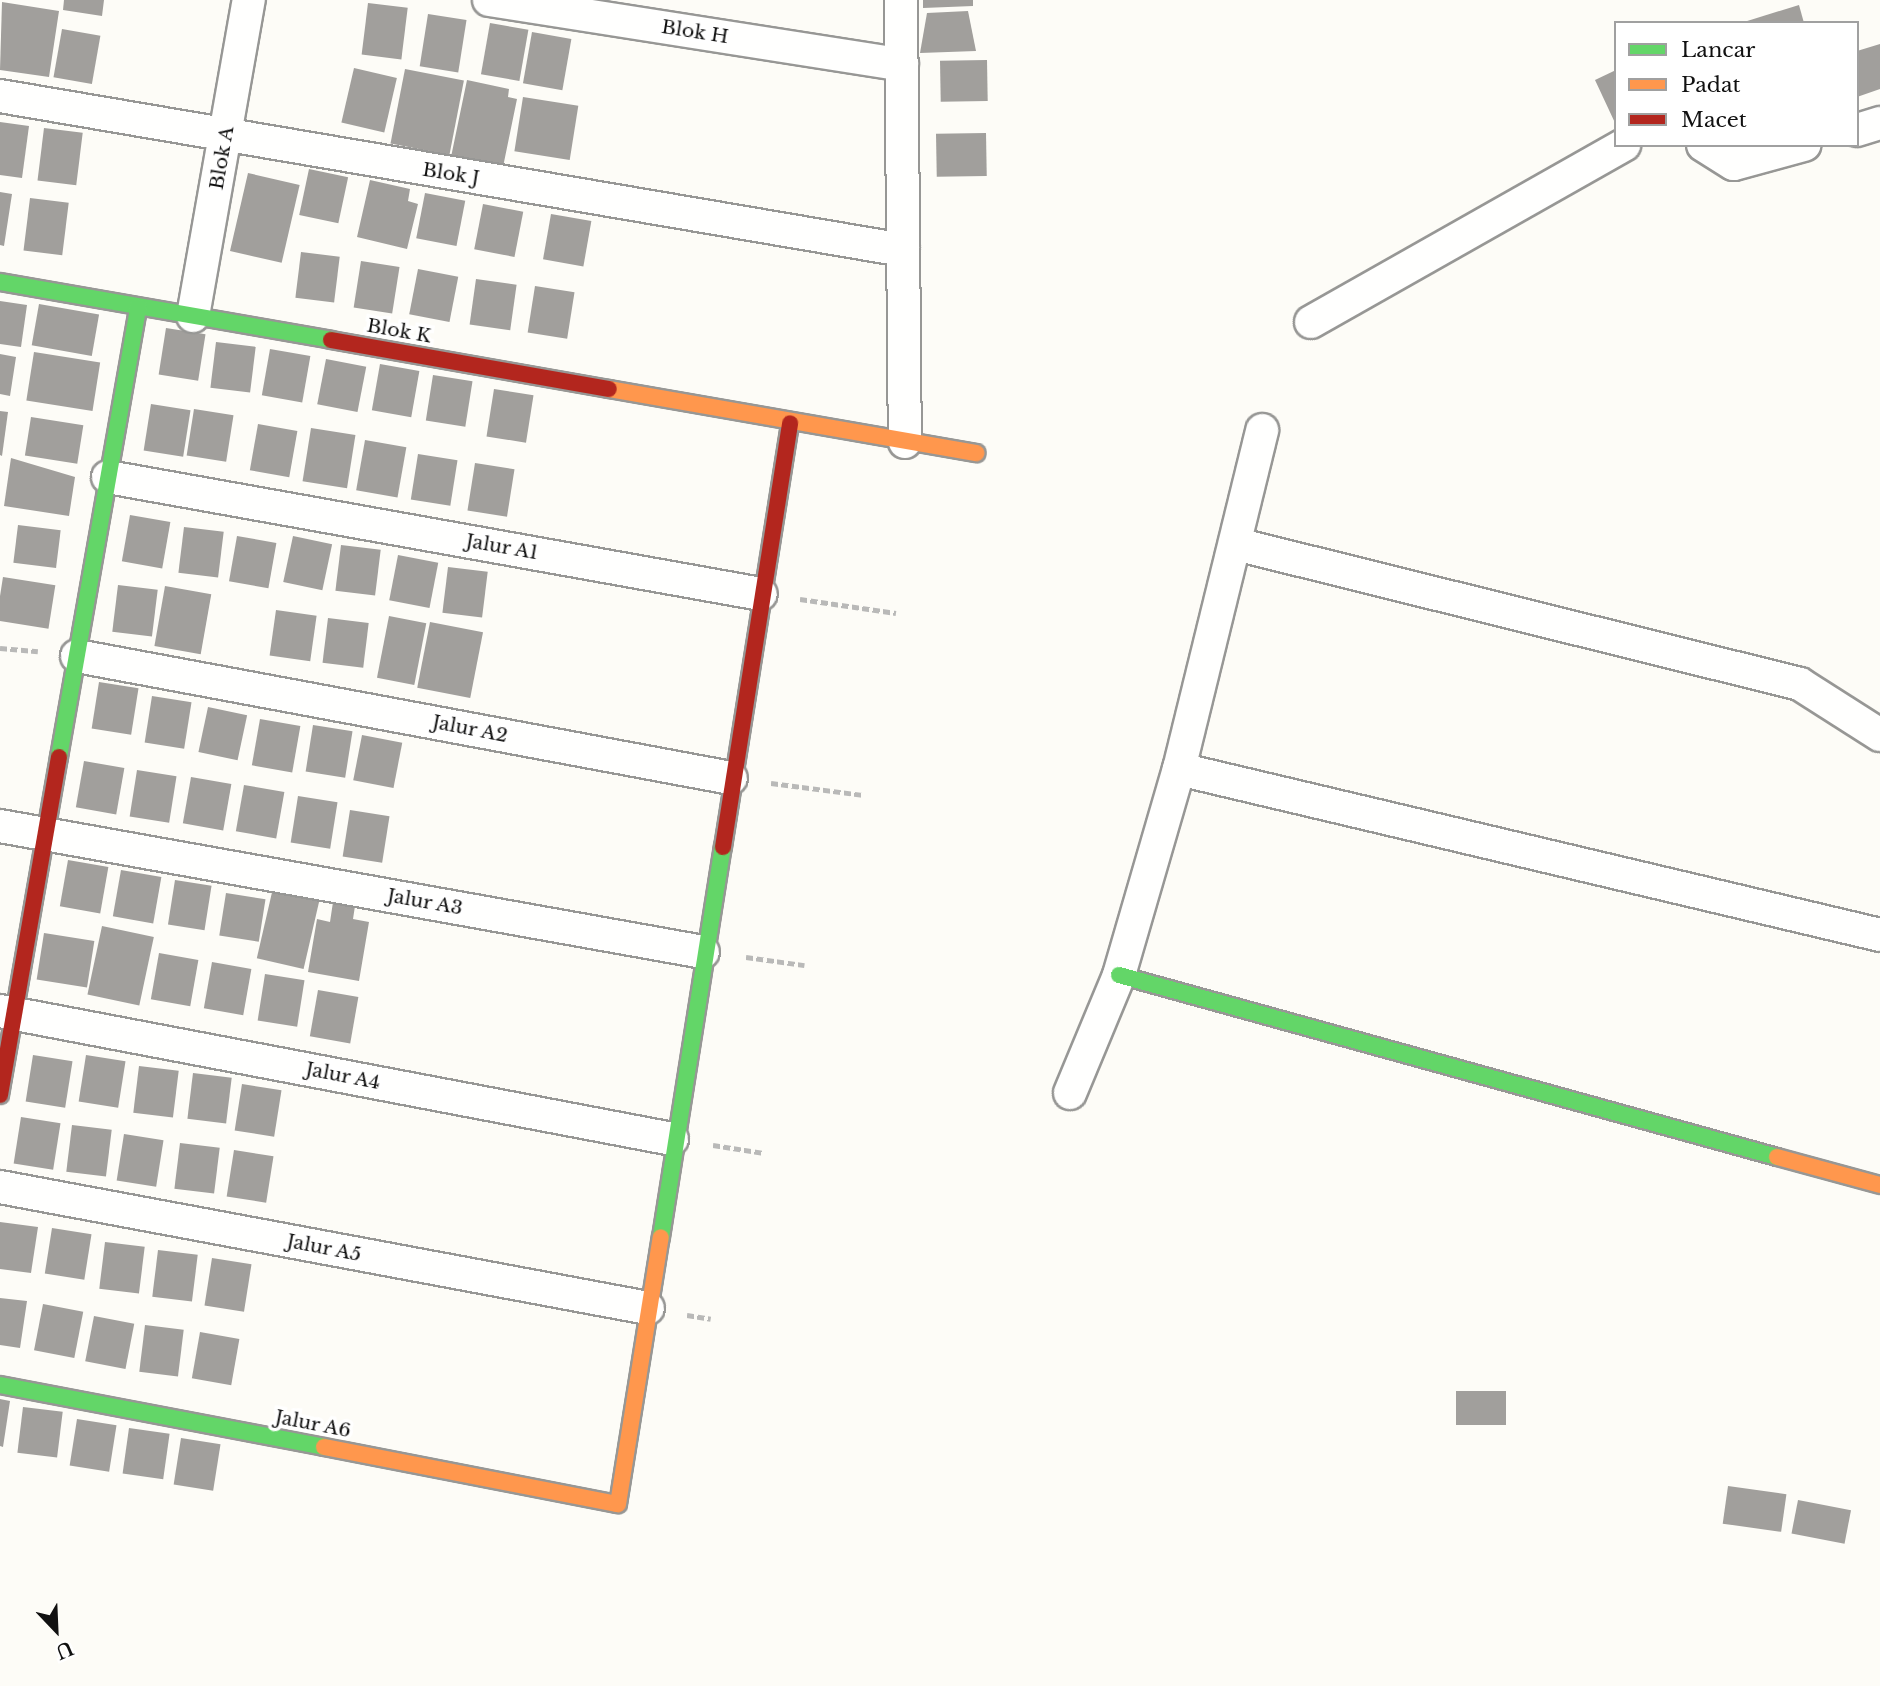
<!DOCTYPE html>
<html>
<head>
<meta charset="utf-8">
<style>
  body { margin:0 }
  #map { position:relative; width:1880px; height:1686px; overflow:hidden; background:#fdfcf7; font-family:"Libre Baskerville",serif }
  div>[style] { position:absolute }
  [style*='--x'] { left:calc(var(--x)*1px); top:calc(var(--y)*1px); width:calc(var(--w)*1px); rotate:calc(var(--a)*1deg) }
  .building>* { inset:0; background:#a19f9c; transform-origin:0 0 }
  .path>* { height:4.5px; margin-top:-2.25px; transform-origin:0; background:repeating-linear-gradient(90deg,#b9b9b8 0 7px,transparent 0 10.5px) }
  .roads { filter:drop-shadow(2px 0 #979795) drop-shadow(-2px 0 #979795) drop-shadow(0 2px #979795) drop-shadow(0 -2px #979795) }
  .street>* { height:32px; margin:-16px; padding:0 16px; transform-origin:16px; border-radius:16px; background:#fffffe }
  .fast>* { height:16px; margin:-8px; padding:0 8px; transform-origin:8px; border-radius:8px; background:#63d668 }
  .slow>* { height:16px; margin:-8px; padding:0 8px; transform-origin:8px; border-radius:8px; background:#ff974d }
  .jam>* { height:16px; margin:-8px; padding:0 8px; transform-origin:8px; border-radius:8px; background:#b3261e }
  span { translate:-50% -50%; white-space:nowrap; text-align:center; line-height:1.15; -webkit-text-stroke:7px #fff; paint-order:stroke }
  .street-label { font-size:19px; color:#111 }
  .legend { position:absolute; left:1614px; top:21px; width:245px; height:126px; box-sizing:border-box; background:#fff; border:2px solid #a0a0a0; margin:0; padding:9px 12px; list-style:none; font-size:21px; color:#111 }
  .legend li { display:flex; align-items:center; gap:14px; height:35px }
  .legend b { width:35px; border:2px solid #a0a0a0 }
  .north { position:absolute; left:21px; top:1595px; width:70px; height:70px; -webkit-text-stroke:5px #fff; paint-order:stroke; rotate:157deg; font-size:19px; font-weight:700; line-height:28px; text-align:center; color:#111 }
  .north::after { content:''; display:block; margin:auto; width:24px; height:32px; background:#111; clip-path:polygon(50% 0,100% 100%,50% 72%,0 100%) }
</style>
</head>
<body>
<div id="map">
  <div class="building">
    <div style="clip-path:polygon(64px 0,104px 0,102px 16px,63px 10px)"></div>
    <div style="clip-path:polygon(923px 0,973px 0,973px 6px,923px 8px)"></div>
    <div style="clip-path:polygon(2px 2px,59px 11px,49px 77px,0 70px)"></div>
    <div style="left:368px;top:3px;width:40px;height:52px;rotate:7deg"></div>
    <div style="clip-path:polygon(1799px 5px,1804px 23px,1744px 23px,1744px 22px)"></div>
    <div style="clip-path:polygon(968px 11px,976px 51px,920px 53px,927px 13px)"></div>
    <div style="left:428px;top:14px;width:39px;height:53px;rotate:9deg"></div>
    <div style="left:490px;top:23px;width:39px;height:52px;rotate:10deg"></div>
    <div style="left:62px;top:29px;width:39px;height:49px;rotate:10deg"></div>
    <div style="left:532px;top:32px;width:40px;height:52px;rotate:10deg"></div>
    <div style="clip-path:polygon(1880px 44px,1880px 89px,1857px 97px,1857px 51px)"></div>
    <div style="left:987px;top:60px;width:41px;height:47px;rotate:89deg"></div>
    <div style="left:354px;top:68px;width:44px;height:56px;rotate:13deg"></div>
    <div style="left:405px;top:69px;width:60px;height:76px;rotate:11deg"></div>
    <div style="clip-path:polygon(1616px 70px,1616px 125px,1595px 80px)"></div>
    <div style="clip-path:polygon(467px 80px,509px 89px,508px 97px,517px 99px,503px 167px,451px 157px)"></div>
    <div style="left:523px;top:97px;width:56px;height:55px;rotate:9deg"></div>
    <div style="clip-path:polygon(0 122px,29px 126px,22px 178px,0 175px)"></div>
    <div style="left:44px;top:128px;width:39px;height:53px;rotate:7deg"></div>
    <div style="left:986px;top:133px;width:43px;height:50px;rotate:89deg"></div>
    <div style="left:309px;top:169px;width:40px;height:47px;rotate:12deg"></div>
    <div style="left:248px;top:173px;width:53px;height:80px;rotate:13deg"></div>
    <div style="clip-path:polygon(370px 180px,410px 189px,408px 201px,418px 204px,407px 249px,357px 237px)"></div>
    <div style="clip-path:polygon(0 192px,12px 194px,4px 246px,0 245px)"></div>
    <div style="left:425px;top:193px;width:41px;height:46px;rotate:11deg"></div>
    <div style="left:30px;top:198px;width:39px;height:53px;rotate:7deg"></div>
    <div style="left:483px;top:204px;width:41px;height:46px;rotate:11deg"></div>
    <div style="left:551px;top:214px;width:41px;height:46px;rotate:10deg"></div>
    <div style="left:301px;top:252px;width:39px;height:46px;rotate:7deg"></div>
    <div style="left:361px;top:261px;width:39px;height:47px;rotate:9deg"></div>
    <div style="left:418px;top:269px;width:41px;height:46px;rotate:11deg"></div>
    <div style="left:476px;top:279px;width:41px;height:46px;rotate:8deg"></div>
    <div style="left:535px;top:286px;width:40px;height:47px;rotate:9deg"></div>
    <div style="clip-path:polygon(0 301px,27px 305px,21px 347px,0 344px)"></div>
    <div style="left:39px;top:304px;width:61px;height:42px;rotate:10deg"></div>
    <div style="left:166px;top:328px;width:40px;height:47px;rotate:9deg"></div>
    <div style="left:216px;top:342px;width:40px;height:46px;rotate:7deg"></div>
    <div style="left:270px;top:349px;width:41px;height:47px;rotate:10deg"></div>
    <div style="left:34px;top:352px;width:67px;height:49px;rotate:9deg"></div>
    <div style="clip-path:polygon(0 354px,16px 357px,10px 396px,0 394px)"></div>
    <div style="left:326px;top:359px;width:41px;height:46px;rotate:11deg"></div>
    <div style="left:380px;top:364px;width:40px;height:47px;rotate:10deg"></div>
    <div style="left:433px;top:375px;width:40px;height:46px;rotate:9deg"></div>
    <div style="left:494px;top:389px;width:40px;height:48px;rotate:9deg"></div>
    <div style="left:151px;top:404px;width:40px;height:47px;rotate:9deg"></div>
    <div style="left:194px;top:409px;width:40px;height:47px;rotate:9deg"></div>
    <div style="clip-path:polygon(0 411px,8px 412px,2px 456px,0 455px)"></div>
    <div style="left:31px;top:417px;width:53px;height:39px;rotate:9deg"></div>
    <div style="left:258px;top:424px;width:40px;height:47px;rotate:10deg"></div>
    <div style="left:311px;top:428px;width:45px;height:54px;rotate:9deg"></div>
    <div style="left:365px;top:440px;width:42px;height:51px;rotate:10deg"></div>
    <div style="left:418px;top:454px;width:40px;height:46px;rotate:9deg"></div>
    <div style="clip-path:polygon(11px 458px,75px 477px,69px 516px,4px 506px)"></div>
    <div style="left:475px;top:463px;width:40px;height:48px;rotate:9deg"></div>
    <div style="left:130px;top:515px;width:41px;height:47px;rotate:10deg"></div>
    <div style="left:18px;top:525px;width:43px;height:38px;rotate:7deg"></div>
    <div style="left:184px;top:527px;width:40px;height:46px;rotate:7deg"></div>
    <div style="left:237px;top:536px;width:40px;height:46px;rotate:10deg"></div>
    <div style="left:293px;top:536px;width:40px;height:47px;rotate:12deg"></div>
    <div style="left:341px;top:545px;width:40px;height:46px;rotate:7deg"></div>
    <div style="left:398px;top:555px;width:41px;height:46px;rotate:11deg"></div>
    <div style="left:448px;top:567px;width:40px;height:46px;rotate:7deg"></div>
    <div style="left:3px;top:577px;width:53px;height:44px;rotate:9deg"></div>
    <div style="left:118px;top:585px;width:40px;height:47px;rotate:7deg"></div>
    <div style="left:165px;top:586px;width:47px;height:61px;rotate:10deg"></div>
    <div style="left:276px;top:610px;width:41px;height:46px;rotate:8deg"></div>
    <div style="left:389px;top:616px;width:38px;height:63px;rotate:11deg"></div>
    <div style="left:328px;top:618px;width:41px;height:45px;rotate:7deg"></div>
    <div style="left:430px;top:622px;width:54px;height:67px;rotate:11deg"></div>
    <div style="left:99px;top:682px;width:40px;height:47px;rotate:9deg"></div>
    <div style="left:152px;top:696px;width:40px;height:47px;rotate:9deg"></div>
    <div style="left:208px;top:707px;width:40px;height:46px;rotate:12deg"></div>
    <div style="left:260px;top:719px;width:41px;height:47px;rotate:10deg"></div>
    <div style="left:313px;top:725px;width:40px;height:47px;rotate:9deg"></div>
    <div style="left:362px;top:735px;width:41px;height:46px;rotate:11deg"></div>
    <div style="left:84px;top:761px;width:41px;height:47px;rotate:10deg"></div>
    <div style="left:137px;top:770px;width:40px;height:47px;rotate:9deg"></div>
    <div style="left:191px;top:777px;width:41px;height:47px;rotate:10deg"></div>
    <div style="left:244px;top:785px;width:41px;height:47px;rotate:10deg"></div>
    <div style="left:298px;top:796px;width:40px;height:47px;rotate:9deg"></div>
    <div style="left:350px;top:810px;width:40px;height:47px;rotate:9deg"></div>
    <div style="left:68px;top:860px;width:41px;height:47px;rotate:10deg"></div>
    <div style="left:121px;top:870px;width:41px;height:47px;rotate:10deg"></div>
    <div style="left:175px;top:880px;width:37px;height:45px;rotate:9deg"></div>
    <div style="left:273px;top:888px;width:48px;height:72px;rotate:13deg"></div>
    <div style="left:226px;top:893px;width:40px;height:43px;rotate:9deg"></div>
    <div style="clip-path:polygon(333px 902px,355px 906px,353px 919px,369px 922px,359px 981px,308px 972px,317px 919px,330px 922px)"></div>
    <div style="left:102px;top:926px;width:53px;height:70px;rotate:12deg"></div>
    <div style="left:44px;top:933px;width:51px;height:47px;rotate:9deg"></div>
    <div style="left:159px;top:953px;width:40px;height:47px;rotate:10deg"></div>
    <div style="left:212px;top:962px;width:40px;height:47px;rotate:10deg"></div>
    <div style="left:265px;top:974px;width:40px;height:47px;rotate:9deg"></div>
    <div style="left:318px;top:990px;width:41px;height:47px;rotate:10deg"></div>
    <div style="left:33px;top:1055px;width:40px;height:47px;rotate:9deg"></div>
    <div style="left:86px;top:1055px;width:40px;height:47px;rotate:9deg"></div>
    <div style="left:139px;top:1066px;width:40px;height:47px;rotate:7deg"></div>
    <div style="left:193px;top:1073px;width:39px;height:46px;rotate:7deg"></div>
    <div style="left:242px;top:1084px;width:40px;height:47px;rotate:9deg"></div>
    <div style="left:21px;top:1117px;width:40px;height:47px;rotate:9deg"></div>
    <div style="left:72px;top:1125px;width:40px;height:47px;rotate:7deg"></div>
    <div style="left:124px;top:1134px;width:40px;height:47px;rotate:9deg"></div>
    <div style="left:180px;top:1143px;width:40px;height:46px;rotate:7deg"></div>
    <div style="left:234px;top:1150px;width:40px;height:47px;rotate:9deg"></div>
    <div style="clip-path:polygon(0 1222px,38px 1227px,31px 1273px,0 1269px)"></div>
    <div style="left:52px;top:1228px;width:40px;height:46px;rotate:9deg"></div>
    <div style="left:105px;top:1242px;width:40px;height:47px;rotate:7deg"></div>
    <div style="left:158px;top:1250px;width:40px;height:47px;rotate:7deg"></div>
    <div style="left:212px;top:1258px;width:40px;height:48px;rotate:9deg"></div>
    <div style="clip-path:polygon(0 1298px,27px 1301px,20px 1348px,0 1345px)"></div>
    <div style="left:43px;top:1304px;width:41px;height:47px;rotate:11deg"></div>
    <div style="left:94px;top:1316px;width:41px;height:46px;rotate:11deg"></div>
    <div style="left:145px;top:1325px;width:39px;height:47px;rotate:7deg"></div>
    <div style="left:200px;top:1332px;width:40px;height:47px;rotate:10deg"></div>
    <div style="left:1456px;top:1391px;width:50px;height:34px"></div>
    <div style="clip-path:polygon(0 1399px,10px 1401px,3px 1447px,0 1446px)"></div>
    <div style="left:23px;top:1407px;width:40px;height:46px;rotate:7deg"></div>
    <div style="left:77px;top:1419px;width:40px;height:47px;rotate:9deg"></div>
    <div style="left:129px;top:1428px;width:41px;height:46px;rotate:8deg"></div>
    <div style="left:181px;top:1438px;width:40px;height:47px;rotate:9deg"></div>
    <div style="left:1728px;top:1486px;width:59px;height:38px;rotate:8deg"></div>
    <div style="left:1798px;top:1500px;width:54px;height:34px;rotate:11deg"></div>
  </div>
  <div class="path">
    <div style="--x:800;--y:599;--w:97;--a:8.3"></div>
    <div style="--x:0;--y:648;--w:38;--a:5"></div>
    <div style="--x:771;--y:783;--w:94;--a:7.4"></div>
    <div style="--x:746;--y:957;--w:59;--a:7.9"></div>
    <div style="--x:713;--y:1145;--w:52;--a:8.9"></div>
    <div style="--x:687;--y:1315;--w:24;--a:9"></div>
  </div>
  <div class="roads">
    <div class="street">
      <div style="--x:489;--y:0;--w:418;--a:8.9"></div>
      <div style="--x:901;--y:0;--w:442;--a:89.5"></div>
      <div style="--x:0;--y:96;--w:916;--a:9.68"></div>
      <div style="--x:1857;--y:130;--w:24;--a:-17"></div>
      <div style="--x:1703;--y:145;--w:36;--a:32"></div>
      <div style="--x:1734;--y:164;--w:73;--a:-15.2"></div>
      <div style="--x:193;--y:316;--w:321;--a:-80"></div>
      <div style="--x:1311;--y:322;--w:360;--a:-29.5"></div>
      <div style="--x:108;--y:477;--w:663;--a:10.16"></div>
      <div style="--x:1236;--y:544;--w:581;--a:13.94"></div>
      <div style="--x:1800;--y:684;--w:95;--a:32.5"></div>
      <div style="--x:77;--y:656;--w:665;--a:10.57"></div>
      <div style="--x:1179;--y:769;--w:720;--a:13.32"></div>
      <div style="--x:0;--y:826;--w:714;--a:10.16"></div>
      <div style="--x:0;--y:1011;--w:684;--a:10.78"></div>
      <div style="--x:1070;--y:1093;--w:128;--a:-67.4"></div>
      <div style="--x:1119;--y:975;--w:215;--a:-73.8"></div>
      <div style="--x:1179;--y:769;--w:349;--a:-76.2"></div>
      <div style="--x:0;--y:1187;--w:659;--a:10.58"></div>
    </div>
    <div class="fast">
      <div style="--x:0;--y:282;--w:336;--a:9.9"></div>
      <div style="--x:59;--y:757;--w:457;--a:-80"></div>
      <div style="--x:1119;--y:975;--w:683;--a:15.46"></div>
      <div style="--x:661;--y:1237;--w:395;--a:-81"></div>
      <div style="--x:0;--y:1385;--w:330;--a:10.8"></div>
    </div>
    <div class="slow">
      <div style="--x:609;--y:389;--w:373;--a:9.9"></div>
      <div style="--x:1777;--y:1157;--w:107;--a:15.2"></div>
      <div style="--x:324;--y:1447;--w:299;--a:11"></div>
      <div style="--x:618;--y:1504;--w:270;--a:-80.9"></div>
    </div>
    <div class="jam">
      <div style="--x:331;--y:340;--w:282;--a:10"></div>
      <div style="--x:723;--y:847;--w:429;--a:-81"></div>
      <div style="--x:0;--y:1095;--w:343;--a:-80.1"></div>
    </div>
  </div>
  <div class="street-label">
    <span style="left:695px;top:32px;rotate:9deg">Blok H</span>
    <span style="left:222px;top:158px;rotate:-80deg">Blok A</span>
    <span style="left:451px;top:174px;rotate:9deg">Blok J</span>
    <span style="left:399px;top:331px;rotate:10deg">Blok K</span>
    <span style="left:502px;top:547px;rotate:10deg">Jalur A1</span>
    <span style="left:470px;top:729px;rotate:11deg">Jalur A2</span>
    <span style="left:425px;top:902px;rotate:10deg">Jalur A3</span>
    <span style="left:343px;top:1076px;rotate:11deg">Jalur A4</span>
    <span style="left:324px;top:1248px;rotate:11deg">Jalur A5</span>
    <span style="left:313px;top:1424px;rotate:11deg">Jalur A6</span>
  </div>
  <ul class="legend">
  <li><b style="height:9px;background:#63d668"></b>Lancar</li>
  <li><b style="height:9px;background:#ff974d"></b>Padat</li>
  <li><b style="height:9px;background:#b3261e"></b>Macet</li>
  </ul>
  <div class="north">U</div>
</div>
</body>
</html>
